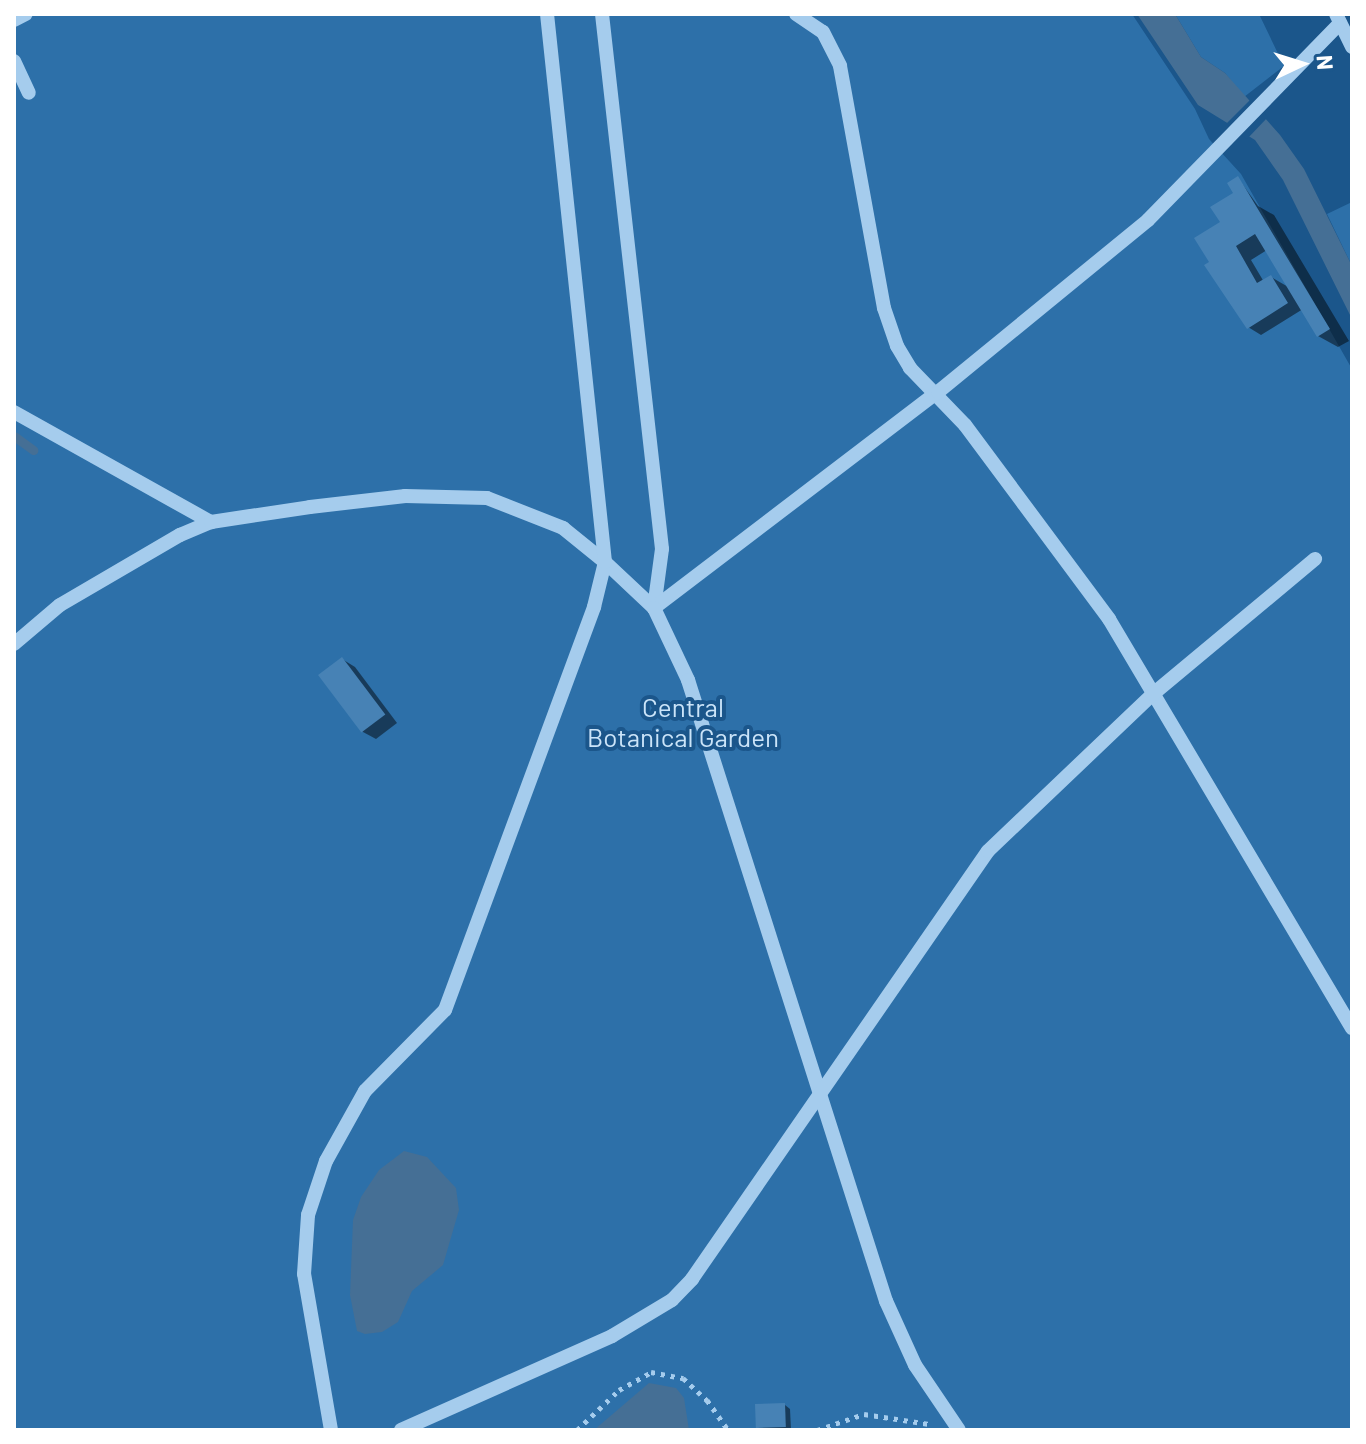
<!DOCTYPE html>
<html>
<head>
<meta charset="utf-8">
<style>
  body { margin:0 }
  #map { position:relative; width:1366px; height:1444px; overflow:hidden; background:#1b568b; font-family:Barlow,sans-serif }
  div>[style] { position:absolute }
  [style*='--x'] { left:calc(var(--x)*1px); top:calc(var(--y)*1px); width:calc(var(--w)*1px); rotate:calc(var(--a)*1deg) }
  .green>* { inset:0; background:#2d70a9 }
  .water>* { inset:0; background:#456f95 }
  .pier>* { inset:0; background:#1b568b }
  .shadow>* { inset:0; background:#0007 }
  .stream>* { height:9px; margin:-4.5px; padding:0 4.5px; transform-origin:4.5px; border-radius:4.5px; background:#456f95 }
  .building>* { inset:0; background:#4782b5; transform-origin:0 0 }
  .path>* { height:5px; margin-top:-2.5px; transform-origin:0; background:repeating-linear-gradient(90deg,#a5cced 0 4px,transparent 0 10px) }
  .minor>* { height:14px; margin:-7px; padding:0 7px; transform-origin:7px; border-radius:7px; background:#a5cced }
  span { translate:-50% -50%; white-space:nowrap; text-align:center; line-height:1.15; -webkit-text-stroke:8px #1b568b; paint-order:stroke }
  .park-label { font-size:26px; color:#cbe4f9 }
  .frame { position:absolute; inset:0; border:16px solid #fff; pointer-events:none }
  .north { position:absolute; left:1262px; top:24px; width:80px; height:80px; -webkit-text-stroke:6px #1b568b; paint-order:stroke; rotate:86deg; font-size:22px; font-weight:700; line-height:32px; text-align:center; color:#fff }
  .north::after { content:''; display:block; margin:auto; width:28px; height:36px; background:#fff; clip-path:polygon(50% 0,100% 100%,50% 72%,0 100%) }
</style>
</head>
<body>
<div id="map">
  <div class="green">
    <div style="clip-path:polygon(14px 14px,1132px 14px,1195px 109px,1209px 139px,1241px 174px,1352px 369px,1352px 1430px,14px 1430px)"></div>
    <div style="clip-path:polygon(1175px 14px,1259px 14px,1284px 66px,1244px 97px,1225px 73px,1201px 57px)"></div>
    <div style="clip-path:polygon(1352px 202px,1352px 266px,1327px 214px)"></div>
  </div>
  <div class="water">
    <div style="clip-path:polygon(1137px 14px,1175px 14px,1201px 57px,1225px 73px,1280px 135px,1304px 169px,1352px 266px,1352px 319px,1283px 180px,1255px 140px,1198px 105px)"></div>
    <div style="clip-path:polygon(404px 1151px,427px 1157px,456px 1188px,459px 1210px,443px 1265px,412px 1291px,398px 1322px,382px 1332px,365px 1334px,357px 1331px,350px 1295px,353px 1220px,361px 1197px,379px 1170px)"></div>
    <div style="clip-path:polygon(649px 1383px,676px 1388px,684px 1398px,689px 1430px,594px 1430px)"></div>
  </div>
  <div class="pier">
    <div style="clip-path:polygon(1251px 99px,1268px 117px,1247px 139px,1226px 124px)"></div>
  </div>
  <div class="shadow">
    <div style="clip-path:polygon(evenodd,1238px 178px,1258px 206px,1274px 215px,1349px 341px,1338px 347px,1318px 336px,1303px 309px,1261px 335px,1248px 327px,1213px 262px,1238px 178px,1267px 250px,1290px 288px,1271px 277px,1264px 282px,1251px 260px,1267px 250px)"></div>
    <div style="clip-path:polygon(342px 659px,355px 667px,397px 723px,376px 739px,363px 732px,320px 676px)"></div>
    <div style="clip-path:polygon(785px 1405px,790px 1409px,791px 1430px,758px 1428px)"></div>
  </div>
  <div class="stream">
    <div style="--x:14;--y:436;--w:24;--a:36"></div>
  </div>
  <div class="building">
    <div style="clip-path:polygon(1238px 176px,1330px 329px,1317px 337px,1255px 234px,1236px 246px,1257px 283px,1271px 275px,1288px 303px,1247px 329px,1204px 265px,1209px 262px,1194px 238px,1220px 222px,1210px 207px,1233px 193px,1227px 183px)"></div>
    <div style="left:342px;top:657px;width:72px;height:30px;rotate:53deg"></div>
    <div style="left:785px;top:1403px;width:24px;height:30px;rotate:88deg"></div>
  </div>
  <div class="path">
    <div style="--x:577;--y:1430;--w:58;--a:-43.6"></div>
    <div style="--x:619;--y:1390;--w:37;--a:-29"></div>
    <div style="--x:651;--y:1372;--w:33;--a:11"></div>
    <div style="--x:683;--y:1378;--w:33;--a:43"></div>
    <div style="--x:707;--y:1400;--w:37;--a:55"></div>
    <div style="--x:817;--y:1430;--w:50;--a:-18.8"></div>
    <div style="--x:864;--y:1414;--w:66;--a:8.7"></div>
  </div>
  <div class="minor">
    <div style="--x:602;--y:14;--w:538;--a:83.6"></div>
    <div style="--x:662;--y:549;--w:60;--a:97.7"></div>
    <div style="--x:796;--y:14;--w:32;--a:34"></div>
    <div style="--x:823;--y:32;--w:38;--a:63"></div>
    <div style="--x:840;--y:66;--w:246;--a:79.7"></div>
    <div style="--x:884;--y:308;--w:40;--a:71.1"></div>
    <div style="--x:897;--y:346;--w:26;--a:59"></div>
    <div style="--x:910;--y:368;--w:79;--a:46"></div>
    <div style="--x:965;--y:425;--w:242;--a:53.4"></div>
    <div style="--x:1109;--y:619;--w:476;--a:59.3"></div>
    <div style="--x:1336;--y:14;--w:37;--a:64"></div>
    <div style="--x:14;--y:20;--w:13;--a:-27"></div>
    <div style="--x:14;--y:61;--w:35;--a:65"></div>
    <div style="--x:14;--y:412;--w:226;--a:29.2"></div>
    <div style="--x:654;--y:608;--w:357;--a:-37.3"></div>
    <div style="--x:938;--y:392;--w:271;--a:-39.3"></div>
    <div style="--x:1148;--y:220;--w:275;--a:-45.7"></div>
    <div style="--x:14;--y:644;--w:60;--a:-40.3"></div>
    <div style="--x:60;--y:605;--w:139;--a:-30.3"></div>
    <div style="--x:180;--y:535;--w:34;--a:-23"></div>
    <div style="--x:211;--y:522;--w:100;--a:-8.6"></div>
    <div style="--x:310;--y:507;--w:96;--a:-6.6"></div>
    <div style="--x:405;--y:496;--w:82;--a:1.4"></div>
    <div style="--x:487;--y:498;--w:82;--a:21.5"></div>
    <div style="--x:563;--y:528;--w:54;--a:39"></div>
    <div style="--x:605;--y:562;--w:67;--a:43.2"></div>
    <div style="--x:654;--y:608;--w:80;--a:64.7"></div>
    <div style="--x:688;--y:680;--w:652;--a:72.32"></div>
    <div style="--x:886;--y:1301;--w:70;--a:65.6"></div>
    <div style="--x:915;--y:1365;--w:78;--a:55.9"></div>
    <div style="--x:331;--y:1430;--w:158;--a:-99.8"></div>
    <div style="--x:304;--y:1274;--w:59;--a:-86.1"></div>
    <div style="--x:308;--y:1215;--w:57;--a:-71.6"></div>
    <div style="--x:326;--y:1161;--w:80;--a:-60.9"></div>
    <div style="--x:365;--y:1091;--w:114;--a:-45.4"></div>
    <div style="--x:445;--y:1010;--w:430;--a:-69.7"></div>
    <div style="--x:594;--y:607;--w:46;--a:-76.3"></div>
    <div style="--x:605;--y:562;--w:551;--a:-96.04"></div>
    <div style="--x:401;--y:1430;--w:231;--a:-24"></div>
    <div style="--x:612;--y:1336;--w:70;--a:-31"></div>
    <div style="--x:672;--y:1300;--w:29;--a:-46"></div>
    <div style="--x:692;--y:1279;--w:520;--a:-55.33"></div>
    <div style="--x:988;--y:851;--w:228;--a:-43.6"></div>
    <div style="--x:1153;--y:694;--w:211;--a:-39.8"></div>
  </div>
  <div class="park-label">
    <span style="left:683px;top:722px">Central<br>Botanical Garden</span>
  </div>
  <div class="frame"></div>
  <div class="north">N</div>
</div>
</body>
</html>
